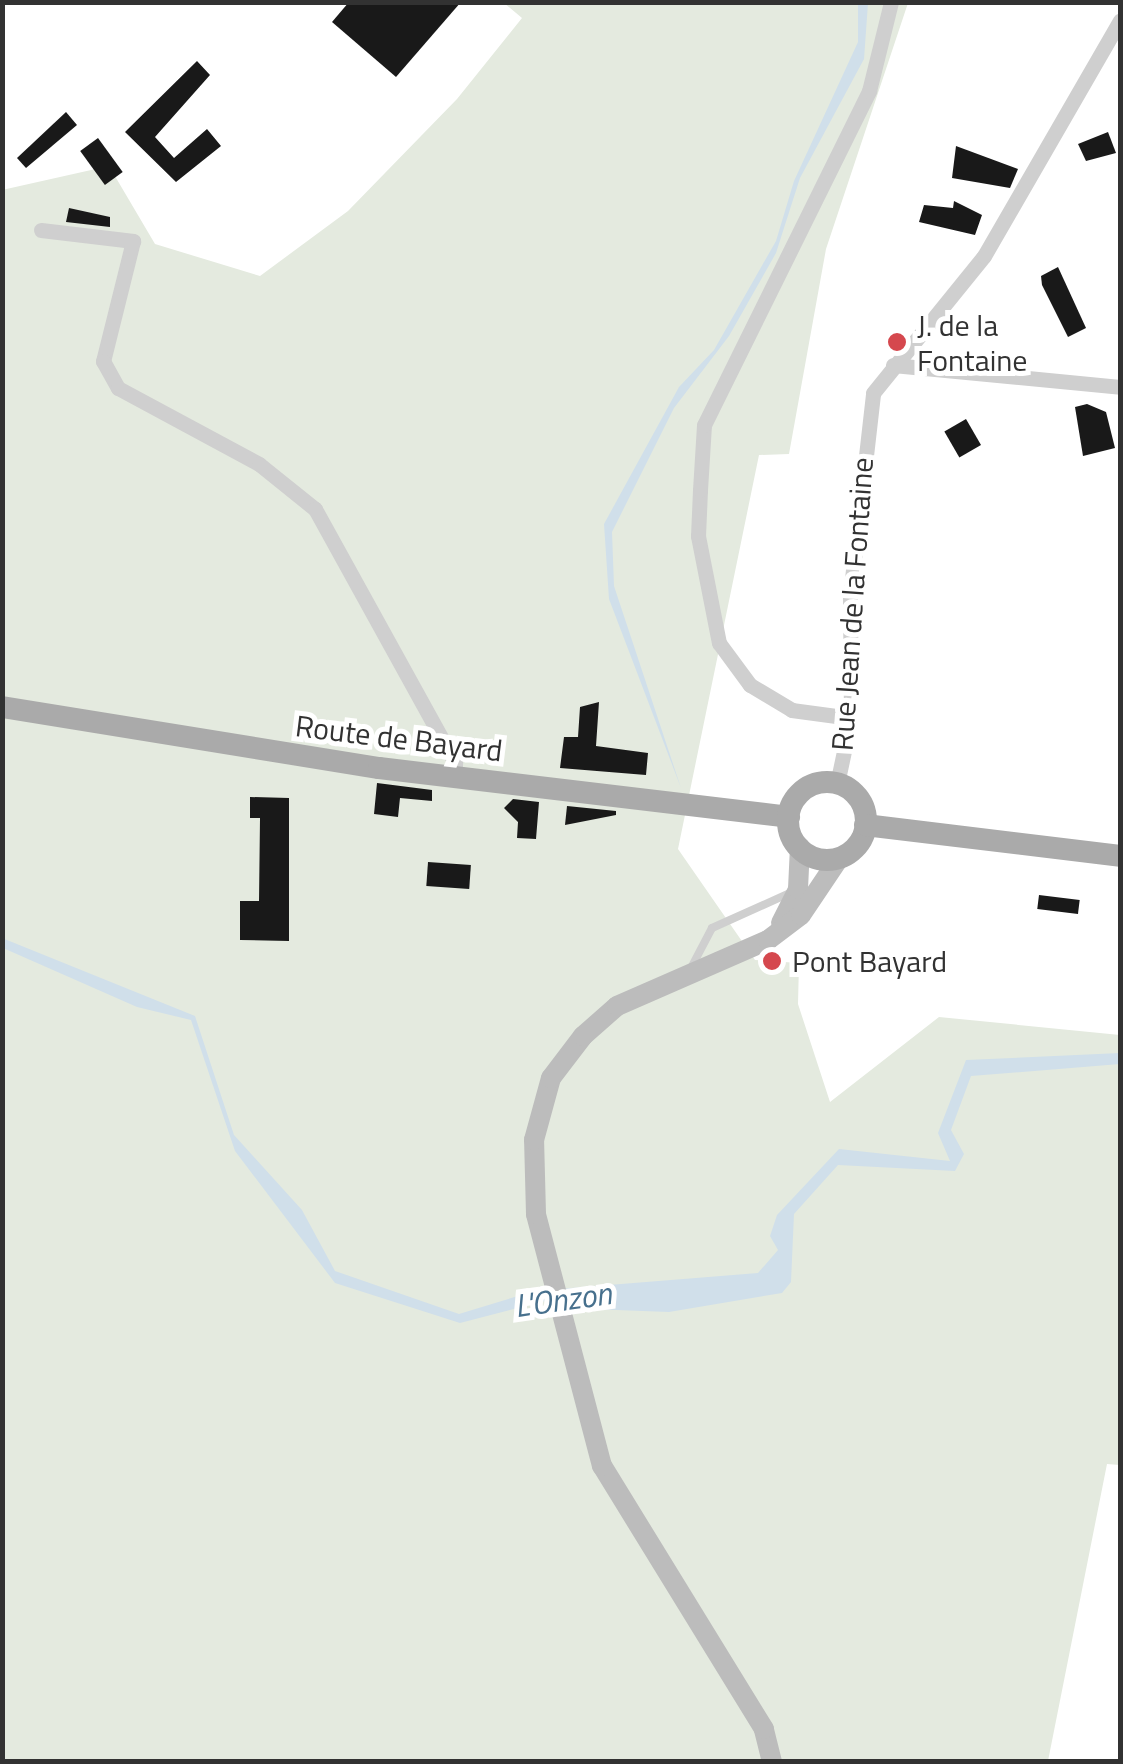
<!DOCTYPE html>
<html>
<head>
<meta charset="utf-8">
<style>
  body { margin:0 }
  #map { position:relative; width:1123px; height:1764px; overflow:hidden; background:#fff; font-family:"Titillium Web",sans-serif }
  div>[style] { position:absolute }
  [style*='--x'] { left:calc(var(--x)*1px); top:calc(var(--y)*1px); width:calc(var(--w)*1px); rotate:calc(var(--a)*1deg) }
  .green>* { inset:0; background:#e4eadf }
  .water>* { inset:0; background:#d0dfea }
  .building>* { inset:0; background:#191919; transform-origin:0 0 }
  .service>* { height:8px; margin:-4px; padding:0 4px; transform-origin:4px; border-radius:4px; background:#cfcfcf }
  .minor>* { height:15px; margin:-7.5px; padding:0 7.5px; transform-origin:7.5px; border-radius:7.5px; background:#cfcfcf }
  .secondary>* { height:20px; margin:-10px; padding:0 10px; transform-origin:10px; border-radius:10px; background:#bcbcbc }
  .primary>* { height:22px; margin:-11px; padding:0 11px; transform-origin:11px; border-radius:11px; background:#aaa }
  .primary>.ring { margin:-11px; padding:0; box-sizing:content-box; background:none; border:22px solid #aaa; border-radius:50% }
  .dots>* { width:28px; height:28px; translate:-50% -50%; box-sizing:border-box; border:5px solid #fff; border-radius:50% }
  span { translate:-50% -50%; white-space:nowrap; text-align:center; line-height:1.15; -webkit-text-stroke:10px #fff; paint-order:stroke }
  .poi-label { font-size:30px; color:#323232 }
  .left { translate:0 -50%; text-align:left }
  .street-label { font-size:30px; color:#323232 }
  .water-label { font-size:32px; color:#47708d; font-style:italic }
  .frame { position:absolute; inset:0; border:5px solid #323232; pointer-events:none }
</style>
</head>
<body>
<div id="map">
  <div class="green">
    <div style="clip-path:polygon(504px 3px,908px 3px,826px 249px,789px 454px,759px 455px,678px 849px,755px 960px,799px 963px,798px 1004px,830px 1102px,939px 1017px,1120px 1035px,1120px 1465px,1107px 1464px,1048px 1761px,3px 1761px,2px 190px,109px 166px,155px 244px,260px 276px,348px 211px,457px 99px,522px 18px)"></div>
  </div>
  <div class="water">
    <div style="clip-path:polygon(858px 3px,868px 3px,864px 59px,800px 178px,776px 253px,729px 336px,674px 408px,612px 532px,614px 586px,681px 788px,609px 599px,604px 524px,679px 387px,714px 350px,776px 241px,794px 181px,858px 42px)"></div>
    <div style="clip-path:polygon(2px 938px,195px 1016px,234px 1135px,302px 1210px,335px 1271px,459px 1314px,541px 1289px,545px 1301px,460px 1323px,335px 1283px,235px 1151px,191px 1020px,137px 1007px,3px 948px)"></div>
    <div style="clip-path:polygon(1120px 1053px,1120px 1064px,971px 1076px,951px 1130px,964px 1154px,955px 1171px,838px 1165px,794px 1214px,791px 1282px,782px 1293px,669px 1312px,564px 1308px,559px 1289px,758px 1273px,778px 1250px,770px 1236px,777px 1215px,839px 1149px,950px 1161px,938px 1133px,966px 1060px)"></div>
  </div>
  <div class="building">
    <div style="clip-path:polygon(349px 2px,461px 2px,396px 77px,332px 22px)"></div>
    <div style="clip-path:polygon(197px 61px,210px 75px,155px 137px,174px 158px,207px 129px,221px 146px,176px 182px,125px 132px)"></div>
    <div style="clip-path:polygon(66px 112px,77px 125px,26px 168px,17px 158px)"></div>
    <div style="clip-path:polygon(1108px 132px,1116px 153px,1086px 161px,1078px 144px)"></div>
    <div style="left:98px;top:138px;width:42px;height:22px;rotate:54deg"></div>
    <div style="clip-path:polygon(956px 146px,1018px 169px,1010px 188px,952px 178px)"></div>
    <div style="clip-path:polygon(954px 201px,982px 215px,975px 235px,919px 222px,924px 205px,953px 208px)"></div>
    <div style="clip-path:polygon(69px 208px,110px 217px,110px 227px,66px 222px)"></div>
    <div style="clip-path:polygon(1058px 267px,1086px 328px,1068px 337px,1042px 285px,1041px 276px)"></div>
    <div style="clip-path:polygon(1087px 404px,1106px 412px,1115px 448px,1083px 456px,1075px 407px)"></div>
    <div style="left:966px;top:419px;width:30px;height:25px;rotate:60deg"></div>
    <div style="clip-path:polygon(599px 702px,596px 746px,648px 753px,646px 775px,560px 768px,564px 737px,578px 737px,580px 707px)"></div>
    <div style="clip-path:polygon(377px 783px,432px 790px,432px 801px,400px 798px,398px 817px,374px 814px)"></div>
    <div style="clip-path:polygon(250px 797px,289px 798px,289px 941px,240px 940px,240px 901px,259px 901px,260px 818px,250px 818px)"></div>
    <div style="clip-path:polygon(513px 799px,539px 802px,536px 839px,517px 838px,518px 822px,504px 808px)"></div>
    <div style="clip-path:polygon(567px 806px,616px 811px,616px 815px,565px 825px)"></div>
    <div style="left:428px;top:862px;width:43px;height:24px;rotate:4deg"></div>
    <div style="left:1039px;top:895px;width:41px;height:14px;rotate:7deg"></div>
  </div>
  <div class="service">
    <div style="--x:691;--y:968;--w:45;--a:-62.3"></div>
    <div style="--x:712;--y:928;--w:85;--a:-24.2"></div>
  </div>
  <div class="minor">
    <div style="--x:41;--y:230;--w:93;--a:6.8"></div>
    <div style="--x:133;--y:241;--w:124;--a:104"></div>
    <div style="--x:103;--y:361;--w:31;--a:61"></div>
    <div style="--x:118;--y:388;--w:160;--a:28.3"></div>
    <div style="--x:259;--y:464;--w:72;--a:38.8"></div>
    <div style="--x:315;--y:509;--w:290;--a:61.1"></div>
    <div style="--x:455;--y:763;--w:14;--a:90"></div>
    <div style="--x:893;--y:365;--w:228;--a:5.5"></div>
    <div style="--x:851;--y:718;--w:60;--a:-172.3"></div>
    <div style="--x:792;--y:710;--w:49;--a:-149.2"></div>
    <div style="--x:750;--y:685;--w:52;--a:-126.4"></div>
    <div style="--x:719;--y:643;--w:109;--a:-101.1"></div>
    <div style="--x:698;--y:536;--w:46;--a:-87.5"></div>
    <div style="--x:700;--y:490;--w:65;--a:-86.5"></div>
    <div style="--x:704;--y:425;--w:373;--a:-63.7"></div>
    <div style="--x:869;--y:91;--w:92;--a:-76.1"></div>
    <div style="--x:837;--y:784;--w:67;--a:-78"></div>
    <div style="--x:851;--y:718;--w:122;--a:-90.5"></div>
    <div style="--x:850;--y:596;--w:204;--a:-83.5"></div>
    <div style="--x:873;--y:393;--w:176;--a:-51"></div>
    <div style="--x:984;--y:256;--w:272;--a:-60"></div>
  </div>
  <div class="secondary">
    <div style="--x:781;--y:923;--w:38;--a:-63"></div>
    <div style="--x:798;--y:889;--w:42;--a:-87.3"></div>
    <div style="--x:772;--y:1762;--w:34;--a:-104"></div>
    <div style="--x:764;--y:1729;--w:309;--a:-121.6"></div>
    <div style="--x:602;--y:1466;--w:260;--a:-104.7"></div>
    <div style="--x:536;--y:1214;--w:74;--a:-91.5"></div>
    <div style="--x:534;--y:1140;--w:64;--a:-74.7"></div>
    <div style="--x:551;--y:1078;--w:53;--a:-52.7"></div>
    <div style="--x:583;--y:1036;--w:45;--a:-41.4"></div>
    <div style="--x:617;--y:1006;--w:165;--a:-23.6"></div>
    <div style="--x:768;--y:940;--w:41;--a:-37.1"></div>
    <div style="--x:801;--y:915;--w:66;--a:-56.1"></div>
  </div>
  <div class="primary">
    <div style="--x:2;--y:707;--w:382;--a:9.2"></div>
    <div style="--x:379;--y:768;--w:413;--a:6.8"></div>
    <div class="ring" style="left:788px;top:782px;width:56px;height:56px"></div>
    <div style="--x:865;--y:825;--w:257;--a:6.9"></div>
  </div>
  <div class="dots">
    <div style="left:897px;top:342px;background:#d5484e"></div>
    <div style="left:772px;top:961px;background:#d5484e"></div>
  </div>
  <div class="poi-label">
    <span class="left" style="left:917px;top:342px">J. de la<br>Fontaine</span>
    <span class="left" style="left:792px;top:961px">Pont Bayard</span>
  </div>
  <div class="street-label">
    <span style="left:852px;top:604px;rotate:-86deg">Rue Jean de la Fontaine</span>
    <span style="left:399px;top:738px;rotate:7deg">Route de Bayard</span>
  </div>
  <div class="water-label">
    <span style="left:563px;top:1299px;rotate:-8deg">L'Onzon</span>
  </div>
  <div class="frame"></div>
</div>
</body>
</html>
